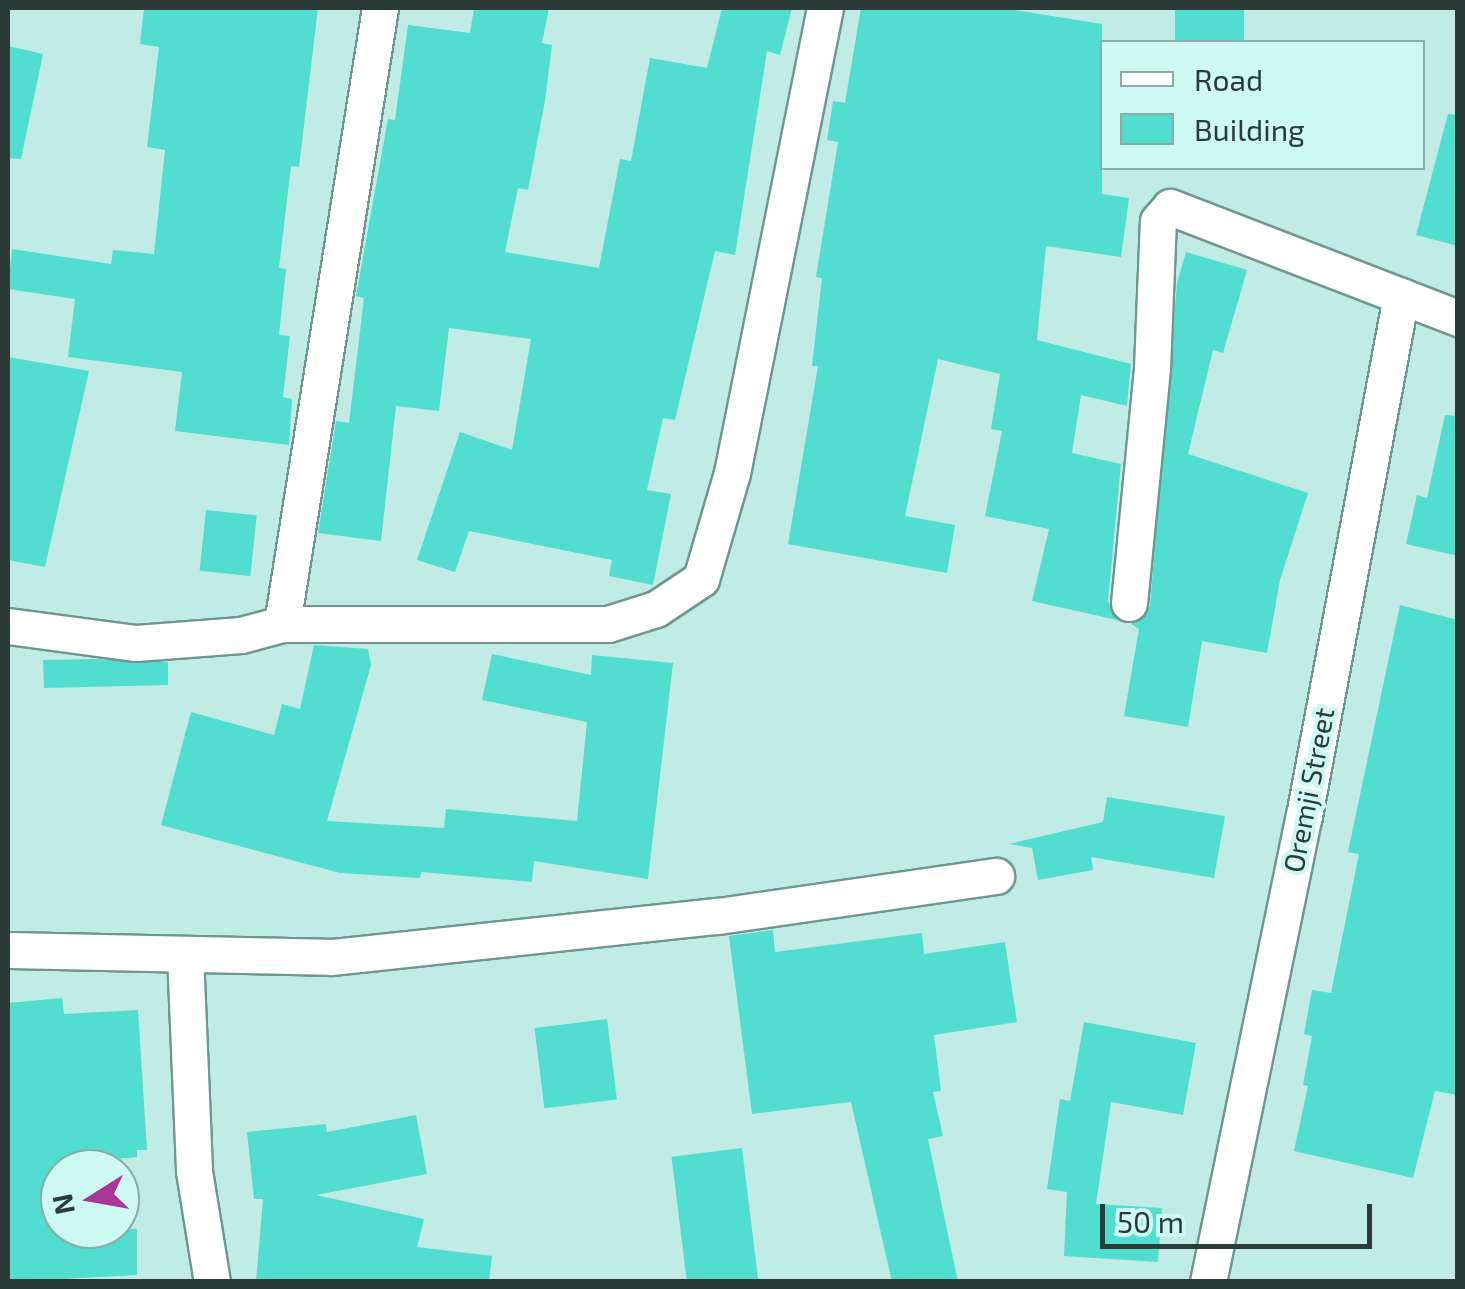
<!DOCTYPE html>
<html>
<head>
<meta charset="utf-8">
<style>
  body { margin:0 }
  #map { position:relative; width:1465px; height:1289px; overflow:hidden; background:#c1ebe5; font-family:"Exo 2",sans-serif }
  div>[style] { position:absolute }
  [style*='--x'] { left:calc(var(--x)*1px); top:calc(var(--y)*1px); width:calc(var(--w)*1px); rotate:calc(var(--a)*1deg) }
  .building>* { inset:0; background:#51ddd0; transform-origin:0 0 }
  .roads { filter:drop-shadow(2px 0 #6f9691) drop-shadow(-2px 0 #6f9691) drop-shadow(0 2px #6f9691) drop-shadow(0 -2px #6f9691) }
  .minor>* { height:35px; margin:-17.5px; padding:0 17.5px; transform-origin:17.5px; border-radius:17.5px; background:#fff }
  span { translate:-50% -50%; white-space:nowrap; text-align:center; line-height:1.15; -webkit-text-stroke:8px #cef8f2; paint-order:stroke }
  .street-label { font-size:28px; color:#2a3b38 }
  .frame { position:absolute; inset:0; border:10px solid #2a3b38; pointer-events:none }
  .legend { position:absolute; left:1100px; top:40px; width:325px; height:130px; box-sizing:border-box; background:#cef8f2; border:2px solid #8caca8; margin:0; padding:12px 18px; list-style:none; font-size:30px; color:#2a3b38 }
  .legend li { display:flex; align-items:center; gap:20px; height:50px }
  .legend b { width:50px; border:2px solid #8caca8 }
  .north { position:absolute; left:40px; top:1149px; width:100px; height:100px; box-sizing:border-box; background:#cef8f2; border:2px solid #8caca8; border-radius:50%; rotate:259deg; font-size:28px; font-weight:700; line-height:40px; text-align:center; color:#2a3b38 }
  .north::after { content:''; display:block; margin:auto; width:35px; height:45px; background:#a93894; clip-path:polygon(50% 0,100% 100%,50% 72%,0 100%) }
  .scale { position:absolute; left:1100px; top:1204px; width:272px; height:45px; box-sizing:border-box; border:5px solid #2a3b38; border-top:0; padding-left:12px; font-size:30px; line-height:35px; white-space:nowrap; color:#2a3b38; -webkit-text-stroke:8px #cef8f2; paint-order:stroke }
</style>
</head>
<body>
<div id="map">
  <div class="building">
    <div style="clip-path:polygon(144px 8px,318px 8px,299px 167px,291px 166px,279px 268px,286px 269px,279px 335px,290px 336px,283px 397px,292px 399px,289px 445px,175px 431px,182px 372px,68px 357px,75px 299px,8px 289px,12px 249px,111px 264px,113px 250px,154px 254px,165px 150px,147px 147px,159px 47px,140px 44px)"></div>
    <div style="clip-path:polygon(474px 8px,549px 8px,542px 43px,552px 45px,545px 101px,528px 190px,518px 188px,505px 252px,599px 268px,620px 159px,631px 161px,650px 58px,707px 68px,722px 8px,792px 8px,780px 55px,767px 51px,735px 255px,715px 251px,675px 420px,663px 418px,647px 490px,671px 494px,653px 585px,609px 576px,612px 560px,469px 531px,455px 572px,417px 560px,460px 432px,512px 450px,531px 339px,449px 328px,439px 411px,396px 406px,381px 541px,318px 533px,336px 421px,349px 423px,364px 298px,356px 296px,388px 119px,395px 120px,408px 25px,470px 33px)"></div>
    <div style="clip-path:polygon(861px 8px,1002px 8px,1102px 24px,1102px 194px,1129px 198px,1121px 257px,1046px 246px,1037px 340px,1131px 364px,1127px 406px,1081px 395px,1072px 453px,1121px 464px,1108px 601px,1117px 620px,1032px 601px,1049px 529px,985px 516px,1002px 431px,991px 429px,1000px 374px,938px 359px,905px 516px,955px 525px,947px 573px,788px 544px,818px 366px,812px 366px,822px 278px,816px 277px,838px 142px,827px 140px,833px 101px,845px 103px)"></div>
    <div style="left:1175px;top:8px;width:69px;height:34px"></div>
    <div style="clip-path:polygon(8px 46px,43px 54px,21px 159px,8px 158px)"></div>
    <div style="clip-path:polygon(1448px 114px,1458px 115px,1458px 246px,1416px 235px)"></div>
    <div style="clip-path:polygon(1186px 252px,1247px 270px,1223px 353px,1213px 350px,1188px 454px,1308px 493px,1280px 580px,1267px 653px,1202px 641px,1188px 727px,1124px 716px,1139px 629px,1131px 624px,1150px 605px,1177px 283px)"></div>
    <div style="clip-path:polygon(8px 357px,89px 371px,45px 567px,8px 560px)"></div>
    <div style="clip-path:polygon(1445px 415px,1458px 416px,1458px 556px,1406px 544px,1417px 495px,1427px 498px)"></div>
    <div style="left:206px;top:510px;width:51px;height:61px;rotate:6deg"></div>
    <div style="clip-path:polygon(1400px 605px,1458px 620px,1458px 1095px,1435px 1091px,1413px 1178px,1294px 1151px,1308px 1086px,1303px 1085px,1312px 1036px,1304px 1034px,1312px 990px,1331px 993px,1359px 854px,1348px 852px)"></div>
    <div style="clip-path:polygon(314px 645px,368px 649px,371px 665px,327px 821px,444px 828px,446px 809px,577px 821px,587px 722px,482px 700px,492px 654px,591px 675px,592px 655px,673px 663px,648px 879px,534px 861px,532px 882px,421px 872px,420px 878px,340px 873px,161px 825px,191px 712px,274px 735px,282px 704px,300px 709px)"></div>
    <div style="clip-path:polygon(93px 659px,168px 662px,168px 685px,44px 688px,43px 660px)"></div>
    <div style="clip-path:polygon(1107px 797px,1225px 816px,1214px 878px,1091px 857px,1093px 870px,1038px 880px,1032px 848px,1009px 844px,1103px 822px)"></div>
    <div style="clip-path:polygon(773px 930px,775px 952px,922px 933px,924px 954px,1005px 942px,1017px 1022px,934px 1035px,941px 1091px,933px 1092px,943px 1136px,928px 1139px,958px 1282px,892px 1282px,851px 1102px,752px 1114px,729px 936px)"></div>
    <div style="clip-path:polygon(62px 998px,64px 1014px,138px 1010px,147px 1150px,137px 1150px,137px 1157px,54px 1165px,55px 1229px,137px 1229px,137px 1275px,8px 1282px,8px 1003px)"></div>
    <div style="left:607px;top:1019px;width:81px;height:73px;rotate:83deg"></div>
    <div style="clip-path:polygon(1084px 1022px,1196px 1043px,1183px 1115px,1111px 1102px,1096px 1204px,1162px 1208px,1158px 1262px,1064px 1256px,1067px 1192px,1047px 1189px,1060px 1099px,1070px 1101px)"></div>
    <div style="clip-path:polygon(416px 1115px,427px 1174px,316px 1195px,424px 1219px,417px 1247px,492px 1256px,489px 1282px,256px 1282px,263px 1199px,254px 1199px,247px 1132px,326px 1124px,327px 1132px)"></div>
    <div style="left:742px;top:1148px;width:135px;height:71px;rotate:83deg"></div>
  </div>
  <div class="roads">
    <div class="minor">
      <div style="--x:1129;--y:603;--w:236;--a:-84.4"></div>
      <div style="--x:1152;--y:368;--w:147;--a:-87.7"></div>
      <div style="--x:1158;--y:221;--w:18;--a:-49"></div>
      <div style="--x:1170;--y:207;--w:309;--a:21.1"></div>
      <div style="--x:282;--y:624;--w:624;--a:-80.96"></div>
      <div style="--x:8;--y:626;--w:129;--a:7.6"></div>
      <div style="--x:136;--y:643;--w:105;--a:-4.4"></div>
      <div style="--x:241;--y:635;--w:42;--a:-15"></div>
      <div style="--x:282;--y:624;--w:326;--a:0"></div>
      <div style="--x:608;--y:624;--w:50;--a:-17.4"></div>
      <div style="--x:656;--y:609;--w:54;--a:-33.7"></div>
      <div style="--x:701;--y:579;--w:110;--a:-73.7"></div>
      <div style="--x:732;--y:473;--w:474;--a:-78.7"></div>
      <div style="--x:8;--y:950;--w:324;--a:1.2"></div>
      <div style="--x:332;--y:957;--w:388;--a:-6.1"></div>
      <div style="--x:718;--y:916;--w:281;--a:-8.2"></div>
      <div style="--x:185;--y:954;--w:217;--a:87.6"></div>
      <div style="--x:194;--y:1171;--w:112;--a:80.8"></div>
      <div style="--x:1208;--y:1282;--w:476;--a:-78.4"></div>
      <div style="--x:1304;--y:816;--w:529;--a:-79.43"></div>
    </div>
  </div>
  <div class="street-label">
    <span style="left:1308px;top:790px;rotate:-79deg">Oremji Street</span>
  </div>
  <div class="frame"></div>
  <ul class="legend">
  <li><b style="height:12px;background:#fff"></b>Road</li>
  <li><b style="height:28px;background:#51ddd0"></b>Building</li>
  </ul>
  <div class="north">N</div>
  <div class="scale">50 m</div>
</div>
</body>
</html>
